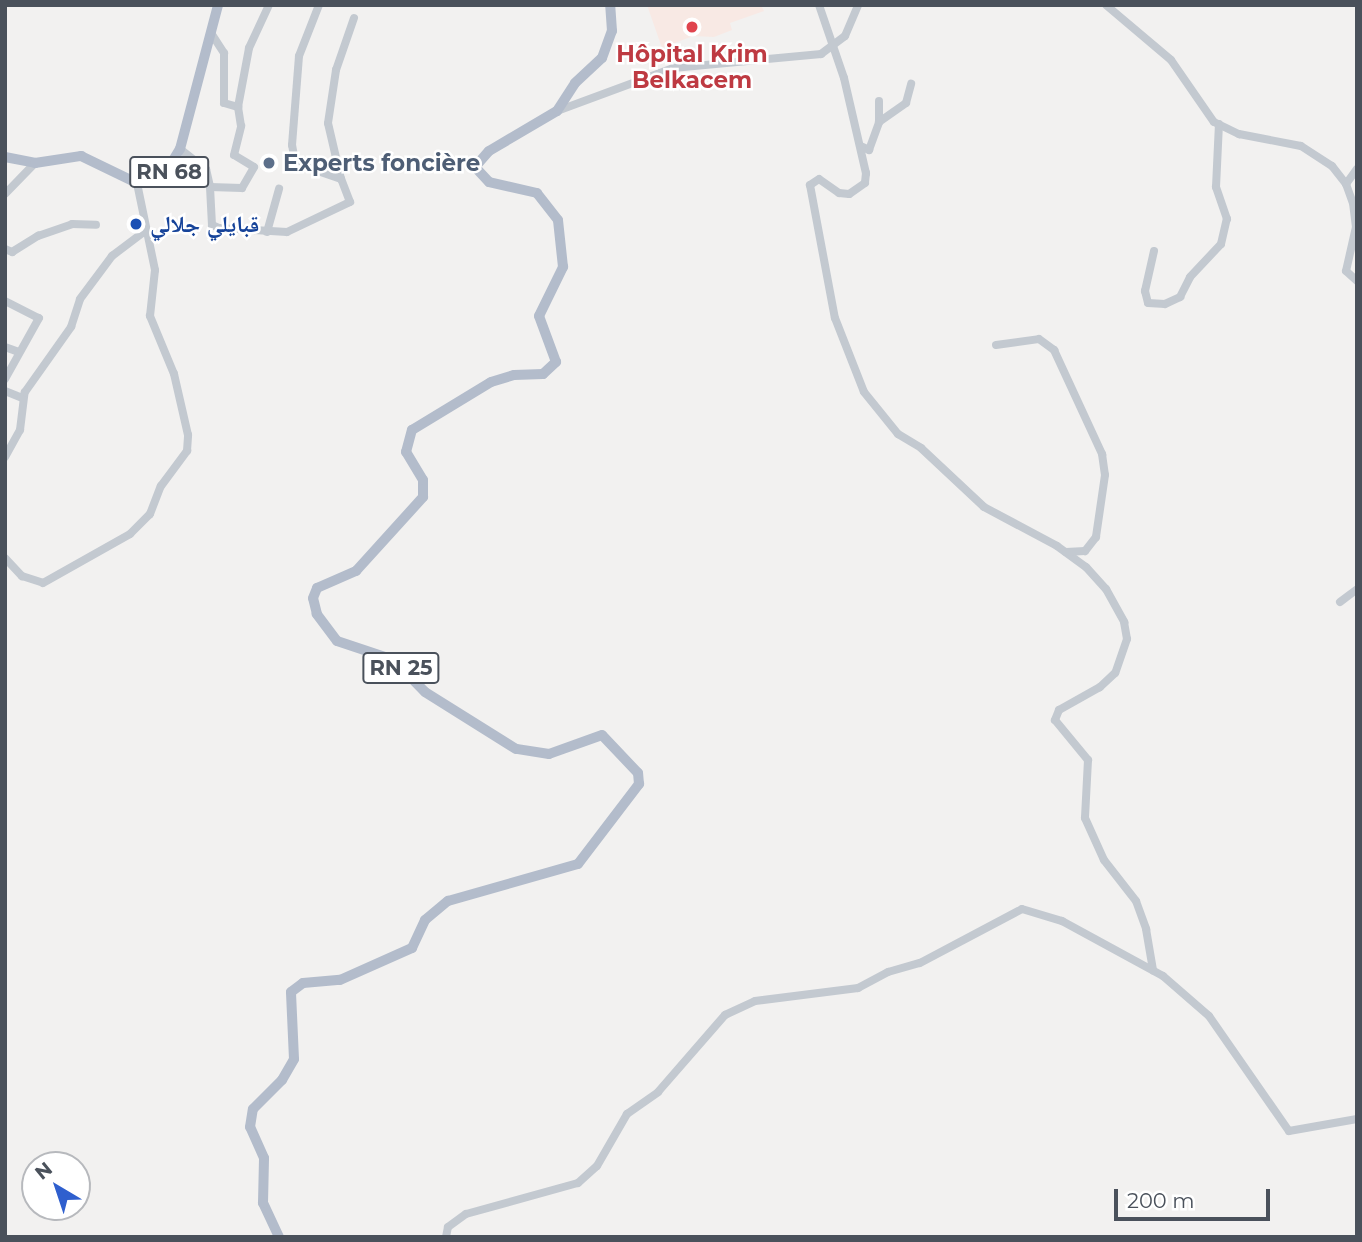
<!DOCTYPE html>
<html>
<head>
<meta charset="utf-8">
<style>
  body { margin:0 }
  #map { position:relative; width:1362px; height:1242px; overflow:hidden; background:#f2f1f0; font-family:Montserrat,"Noto Naskh Arabic",sans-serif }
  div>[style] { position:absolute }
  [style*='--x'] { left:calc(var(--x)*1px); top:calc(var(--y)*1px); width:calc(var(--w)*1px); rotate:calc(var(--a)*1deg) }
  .medical>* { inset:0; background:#f8e9e4 }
  .minor>* { height:8px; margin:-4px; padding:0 4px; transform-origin:4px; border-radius:4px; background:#c3c9d0 }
  .major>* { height:10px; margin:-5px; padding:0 5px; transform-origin:5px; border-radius:5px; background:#b3bccb }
  .dots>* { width:19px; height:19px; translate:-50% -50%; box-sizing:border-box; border:4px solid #fff; border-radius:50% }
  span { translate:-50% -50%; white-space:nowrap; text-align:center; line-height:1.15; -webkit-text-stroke:5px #fff; paint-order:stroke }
  .shield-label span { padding:2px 5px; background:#fff; border:2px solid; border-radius:5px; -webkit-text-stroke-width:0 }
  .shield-label { font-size:21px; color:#4a515b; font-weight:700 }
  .health-label { font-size:23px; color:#be3a42; font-weight:700 }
  .service-label { font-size:23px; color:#4e5e75; font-weight:700 }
  .left { translate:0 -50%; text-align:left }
  .transit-label { font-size:23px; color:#164399; font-weight:700 }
  .frame { position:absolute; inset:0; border:7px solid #4a515b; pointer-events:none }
  .north { position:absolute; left:21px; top:1151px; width:70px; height:70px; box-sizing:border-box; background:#fff; border:2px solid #b7b9bd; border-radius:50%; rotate:321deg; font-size:19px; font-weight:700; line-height:28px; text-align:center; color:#4a515b }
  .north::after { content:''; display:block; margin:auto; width:24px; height:32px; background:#2f5fce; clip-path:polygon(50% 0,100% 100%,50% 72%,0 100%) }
  .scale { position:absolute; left:1114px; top:1189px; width:156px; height:32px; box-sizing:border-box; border:4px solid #4a515b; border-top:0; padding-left:9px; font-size:21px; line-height:24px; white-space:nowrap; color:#4a515b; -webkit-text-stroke:5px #fff; paint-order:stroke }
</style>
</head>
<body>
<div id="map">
  <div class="medical">
    <div style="clip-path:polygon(647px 5px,761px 5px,764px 11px,730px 23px,732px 30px,714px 37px,693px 36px,662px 48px)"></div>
  </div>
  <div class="minor">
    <div style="--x:819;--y:5;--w:77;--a:71.1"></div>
    <div style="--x:844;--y:78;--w:98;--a:77"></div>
    <div style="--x:866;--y:173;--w:10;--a:96"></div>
    <div style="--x:865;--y:183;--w:19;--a:145"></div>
    <div style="--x:849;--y:194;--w:10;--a:-174"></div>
    <div style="--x:839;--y:193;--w:24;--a:-145"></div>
    <div style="--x:819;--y:179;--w:11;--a:146"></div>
    <div style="--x:810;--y:185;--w:135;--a:79.4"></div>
    <div style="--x:835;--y:318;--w:79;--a:68.6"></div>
    <div style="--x:864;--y:392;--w:54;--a:51"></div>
    <div style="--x:898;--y:434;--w:27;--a:31"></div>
    <div style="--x:921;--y:448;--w:86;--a:43.1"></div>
    <div style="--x:984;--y:507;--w:83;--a:28.1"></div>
    <div style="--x:1057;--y:546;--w:36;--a:36"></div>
    <div style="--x:1086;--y:567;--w:30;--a:48"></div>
    <div style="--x:1106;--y:589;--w:38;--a:61"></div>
    <div style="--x:1124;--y:622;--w:17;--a:80"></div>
    <div style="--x:1127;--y:639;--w:36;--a:109"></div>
    <div style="--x:1115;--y:673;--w:21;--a:137"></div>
    <div style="--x:1100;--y:687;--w:47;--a:150.7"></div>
    <div style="--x:1059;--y:710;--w:11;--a:112"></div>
    <div style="--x:1055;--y:720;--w:52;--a:50.5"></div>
    <div style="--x:1088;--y:760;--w:58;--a:93"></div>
    <div style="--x:1085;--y:818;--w:46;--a:65.7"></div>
    <div style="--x:1104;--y:860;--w:52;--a:52"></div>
    <div style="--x:1136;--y:901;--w:30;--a:70"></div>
    <div style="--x:1146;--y:929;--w:42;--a:80.3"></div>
    <div style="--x:1106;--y:5;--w:85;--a:40.2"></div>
    <div style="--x:1171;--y:60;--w:75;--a:55.3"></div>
    <div style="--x:1214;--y:122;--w:28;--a:26"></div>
    <div style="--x:1239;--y:134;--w:63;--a:11"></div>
    <div style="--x:1301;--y:146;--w:37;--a:33"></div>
    <div style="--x:1332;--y:166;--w:23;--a:52"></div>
    <div style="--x:1346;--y:184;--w:20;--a:70"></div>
    <div style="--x:1353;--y:203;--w:24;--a:83"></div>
    <div style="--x:1356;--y:227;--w:45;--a:102.8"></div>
    <div style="--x:1346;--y:271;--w:15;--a:42"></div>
    <div style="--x:211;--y:33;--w:24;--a:57"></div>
    <div style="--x:224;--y:53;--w:50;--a:90"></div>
    <div style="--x:224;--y:103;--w:15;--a:16"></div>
    <div style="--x:238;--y:107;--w:60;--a:-79.4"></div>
    <div style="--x:249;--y:48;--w:47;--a:-65.1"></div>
    <div style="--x:557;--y:111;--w:124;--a:-20.3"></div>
    <div style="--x:673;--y:68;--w:149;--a:-5.4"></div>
    <div style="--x:821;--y:54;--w:30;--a:-37"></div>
    <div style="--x:845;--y:36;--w:34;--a:-67"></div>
    <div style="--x:879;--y:122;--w:21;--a:-90"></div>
    <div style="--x:863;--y:147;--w:7;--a:27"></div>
    <div style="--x:869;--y:150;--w:30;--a:-70"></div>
    <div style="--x:879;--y:122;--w:33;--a:-35"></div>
    <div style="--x:906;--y:103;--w:20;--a:-75"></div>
    <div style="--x:180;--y:149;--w:33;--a:38"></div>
    <div style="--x:206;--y:169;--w:18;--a:77"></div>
    <div style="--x:210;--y:187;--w:32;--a:2"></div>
    <div style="--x:242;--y:188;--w:24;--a:-60"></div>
    <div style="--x:254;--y:167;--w:23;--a:-149"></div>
    <div style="--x:234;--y:155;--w:30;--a:-76"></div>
    <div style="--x:241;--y:126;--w:19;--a:-99"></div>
    <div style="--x:341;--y:179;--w:57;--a:-103.1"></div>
    <div style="--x:328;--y:123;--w:54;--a:-81.4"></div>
    <div style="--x:336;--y:70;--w:55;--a:-70.9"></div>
    <div style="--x:1346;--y:184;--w:19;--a:-54"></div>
    <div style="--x:210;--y:187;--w:38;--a:87"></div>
    <div style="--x:212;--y:225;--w:8;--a:23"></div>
    <div style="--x:219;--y:228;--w:68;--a:3.4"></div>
    <div style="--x:287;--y:232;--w:70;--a:-25.5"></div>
    <div style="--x:350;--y:202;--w:25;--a:-111"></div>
    <div style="--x:341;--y:179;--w:37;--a:-161"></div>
    <div style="--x:306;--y:167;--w:16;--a:-137"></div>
    <div style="--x:294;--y:156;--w:11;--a:-100"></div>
    <div style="--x:292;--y:145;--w:89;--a:-85.5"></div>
    <div style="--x:299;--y:56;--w:55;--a:-68.6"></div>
    <div style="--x:5;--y:194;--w:43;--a:-45.9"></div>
    <div style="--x:267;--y:232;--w:45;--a:-74.4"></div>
    <div style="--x:5;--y:249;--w:8;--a:23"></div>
    <div style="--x:12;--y:252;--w:31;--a:-32"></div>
    <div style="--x:38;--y:236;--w:36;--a:-19"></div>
    <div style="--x:72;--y:224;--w:24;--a:2"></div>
    <div style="--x:1154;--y:251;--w:41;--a:102.7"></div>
    <div style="--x:1145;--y:291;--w:12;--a:76"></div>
    <div style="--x:1148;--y:303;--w:17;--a:3"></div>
    <div style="--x:1165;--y:304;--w:17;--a:-25"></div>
    <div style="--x:1180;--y:297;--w:22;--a:-63"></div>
    <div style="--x:1190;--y:277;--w:45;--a:-46.8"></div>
    <div style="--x:1221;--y:244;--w:26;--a:-77"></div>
    <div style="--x:1227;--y:219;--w:34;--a:-109"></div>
    <div style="--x:1216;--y:187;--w:63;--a:-87.3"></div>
    <div style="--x:5;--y:301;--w:38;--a:27"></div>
    <div style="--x:39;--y:318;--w:70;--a:119.1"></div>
    <div style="--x:996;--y:345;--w:43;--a:-7.9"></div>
    <div style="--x:1039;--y:339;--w:19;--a:36"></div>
    <div style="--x:1054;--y:350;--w:115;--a:65.2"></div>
    <div style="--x:1102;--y:454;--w:21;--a:82"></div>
    <div style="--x:1105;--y:475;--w:63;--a:98.3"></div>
    <div style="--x:1096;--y:537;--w:18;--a:128"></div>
    <div style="--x:1085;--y:551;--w:19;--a:177"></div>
    <div style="--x:5;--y:347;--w:15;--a:20"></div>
    <div style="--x:5;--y:391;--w:18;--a:22"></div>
    <div style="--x:5;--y:457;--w:31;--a:-61"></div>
    <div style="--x:20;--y:430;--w:38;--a:-83"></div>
    <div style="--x:25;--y:392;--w:80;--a:-54.7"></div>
    <div style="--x:71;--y:327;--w:29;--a:-72"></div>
    <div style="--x:80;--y:299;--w:54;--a:-53.3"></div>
    <div style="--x:112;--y:256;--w:40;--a:-37"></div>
    <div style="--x:5;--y:558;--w:25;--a:47"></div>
    <div style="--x:22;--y:576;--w:22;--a:18"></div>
    <div style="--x:43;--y:583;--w:100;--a:-29.4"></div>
    <div style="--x:130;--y:534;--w:28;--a:-45"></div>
    <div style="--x:150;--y:514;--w:30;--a:-69"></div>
    <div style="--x:161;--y:486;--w:44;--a:-53.4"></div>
    <div style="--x:187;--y:451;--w:16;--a:-86"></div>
    <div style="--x:188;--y:435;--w:63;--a:-102.9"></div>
    <div style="--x:174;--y:374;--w:63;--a:-112.5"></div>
    <div style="--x:150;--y:316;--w:46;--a:-83.8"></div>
    <div style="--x:155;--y:270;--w:89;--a:-101.7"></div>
    <div style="--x:1340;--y:602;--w:21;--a:-37"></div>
    <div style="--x:446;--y:1237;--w:10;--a:-79"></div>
    <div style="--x:448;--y:1227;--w:22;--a:-36"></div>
    <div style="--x:466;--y:1214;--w:116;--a:-15.5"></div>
    <div style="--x:578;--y:1183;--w:25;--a:-42"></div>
    <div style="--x:597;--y:1166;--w:60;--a:-60"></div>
    <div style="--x:627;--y:1114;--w:38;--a:-35"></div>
    <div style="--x:658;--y:1092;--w:102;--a:-49"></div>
    <div style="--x:725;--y:1015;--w:33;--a:-25"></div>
    <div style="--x:755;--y:1001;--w:104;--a:-7.2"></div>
    <div style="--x:858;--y:988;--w:34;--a:-28"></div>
    <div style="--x:888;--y:972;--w:33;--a:-16"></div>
    <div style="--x:920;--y:963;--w:115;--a:-27.9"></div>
    <div style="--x:1022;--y:909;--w:42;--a:16.7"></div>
    <div style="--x:1062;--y:921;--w:115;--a:28.6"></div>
    <div style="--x:1163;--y:976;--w:61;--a:41"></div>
    <div style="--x:1209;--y:1016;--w:140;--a:55.2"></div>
    <div style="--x:1289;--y:1131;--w:69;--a:-10"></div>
  </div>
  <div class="major">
    <div style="--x:5;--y:157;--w:31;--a:11"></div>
    <div style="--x:35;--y:163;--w:47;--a:-8.7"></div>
    <div style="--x:81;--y:156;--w:62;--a:25.7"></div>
    <div style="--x:137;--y:183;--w:27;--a:-13"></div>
    <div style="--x:163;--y:177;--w:33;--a:-59"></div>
    <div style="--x:180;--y:149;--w:149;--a:-75.2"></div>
    <div style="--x:279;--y:1237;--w:38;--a:-115"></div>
    <div style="--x:263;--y:1203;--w:45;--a:-88.7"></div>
    <div style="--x:264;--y:1158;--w:34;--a:-114"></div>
    <div style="--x:250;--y:1127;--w:18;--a:-81"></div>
    <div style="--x:253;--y:1109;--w:41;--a:-45"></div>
    <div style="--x:282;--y:1080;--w:24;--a:-60"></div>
    <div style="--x:294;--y:1059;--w:67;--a:-92.6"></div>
    <div style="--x:291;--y:992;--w:15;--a:-37"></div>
    <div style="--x:303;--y:983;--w:37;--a:-5"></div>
    <div style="--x:340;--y:980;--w:79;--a:-24"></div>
    <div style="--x:412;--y:948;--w:31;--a:-65"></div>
    <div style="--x:425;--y:920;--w:30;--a:-40"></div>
    <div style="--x:448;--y:901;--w:135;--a:-15.9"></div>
    <div style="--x:578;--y:864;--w:101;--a:-52.7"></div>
    <div style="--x:639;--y:784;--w:11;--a:-95"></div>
    <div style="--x:638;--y:773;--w:52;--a:-133.5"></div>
    <div style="--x:602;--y:735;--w:56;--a:160.3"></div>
    <div style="--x:549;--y:754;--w:33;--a:-171"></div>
    <div style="--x:516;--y:749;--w:107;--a:-147.9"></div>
    <div style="--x:425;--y:692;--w:45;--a:-134.1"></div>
    <div style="--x:394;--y:660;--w:60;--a:-161.6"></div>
    <div style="--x:337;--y:641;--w:34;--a:-127"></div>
    <div style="--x:317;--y:614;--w:16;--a:-104"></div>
    <div style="--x:313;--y:598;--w:11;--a:-68"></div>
    <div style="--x:317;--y:588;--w:43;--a:-23.6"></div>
    <div style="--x:356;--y:571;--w:100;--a:-47.8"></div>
    <div style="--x:423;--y:497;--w:17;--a:-90"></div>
    <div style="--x:423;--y:480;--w:33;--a:-121"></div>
    <div style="--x:406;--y:452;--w:23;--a:-75"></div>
    <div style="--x:412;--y:430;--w:92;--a:-31.3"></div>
    <div style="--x:491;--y:382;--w:24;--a:-17"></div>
    <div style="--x:514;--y:375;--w:29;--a:-2"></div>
    <div style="--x:543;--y:374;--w:18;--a:-43"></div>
    <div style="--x:556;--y:362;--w:49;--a:-110.3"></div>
    <div style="--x:539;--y:316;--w:55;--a:-63.9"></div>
    <div style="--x:563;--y:267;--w:47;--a:-96.1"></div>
    <div style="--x:558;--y:220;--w:34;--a:-128"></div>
    <div style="--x:537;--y:193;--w:49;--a:-167.1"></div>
    <div style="--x:489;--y:182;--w:21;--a:-133"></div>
    <div style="--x:475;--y:167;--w:21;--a:-49"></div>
    <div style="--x:489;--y:151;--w:79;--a:-30.5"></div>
    <div style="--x:557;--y:111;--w:33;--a:-57"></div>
    <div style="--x:575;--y:83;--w:37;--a:-43"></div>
    <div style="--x:602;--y:58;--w:29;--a:-70"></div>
    <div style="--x:612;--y:31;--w:26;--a:-94"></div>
  </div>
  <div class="dots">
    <div style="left:692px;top:27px;background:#e0444e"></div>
    <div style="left:269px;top:163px;background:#5c6f8a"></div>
    <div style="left:136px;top:224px;background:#1a4fb4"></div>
  </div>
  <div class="shield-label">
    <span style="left:169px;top:172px">RN 68</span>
    <span style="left:401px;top:668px">RN 25</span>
  </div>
  <div class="health-label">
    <span style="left:692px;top:67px">Hôpital Krim<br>Belkacem</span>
  </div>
  <div class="service-label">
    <span class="left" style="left:283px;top:163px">Experts foncière</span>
  </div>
  <div class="transit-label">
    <span class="left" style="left:150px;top:224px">قبايلي جلالي</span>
  </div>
  <div class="frame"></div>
  <div class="north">N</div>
  <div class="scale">200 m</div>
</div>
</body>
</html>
